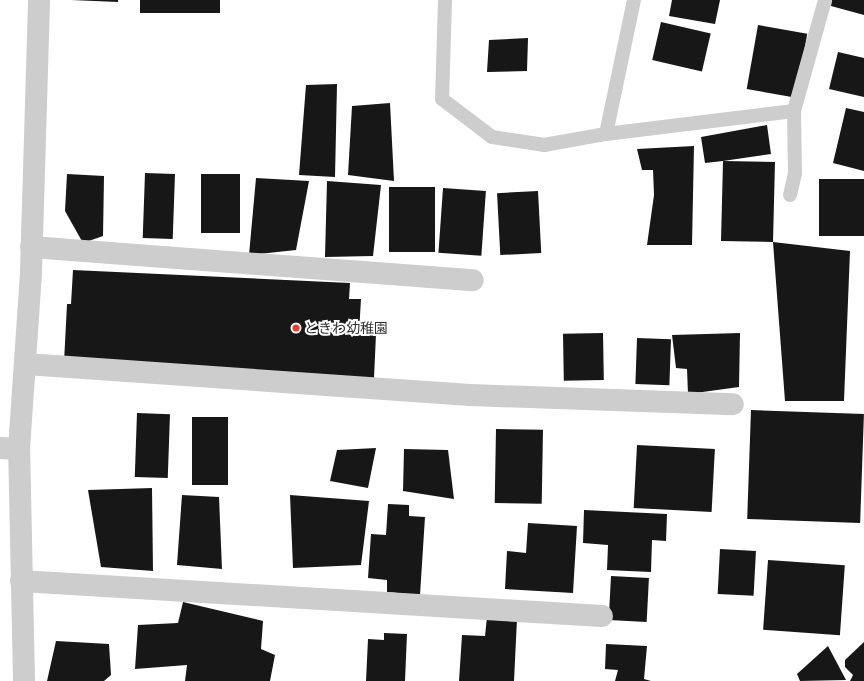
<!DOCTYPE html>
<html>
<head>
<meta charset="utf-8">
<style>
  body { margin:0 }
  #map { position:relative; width:864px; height:681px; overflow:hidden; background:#fff; font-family:Helvetica,"Noto Sans JP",sans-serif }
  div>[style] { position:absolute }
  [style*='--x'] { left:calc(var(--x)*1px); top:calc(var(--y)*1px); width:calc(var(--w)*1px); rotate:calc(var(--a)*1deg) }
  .building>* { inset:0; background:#171717; transform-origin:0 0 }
  .service>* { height:14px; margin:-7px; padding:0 7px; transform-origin:7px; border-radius:7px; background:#cdcdcd }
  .minor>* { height:22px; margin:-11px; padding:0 11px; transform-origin:11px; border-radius:11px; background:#cdcdcd }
  .dots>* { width:11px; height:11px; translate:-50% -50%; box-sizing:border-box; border:2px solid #fff; border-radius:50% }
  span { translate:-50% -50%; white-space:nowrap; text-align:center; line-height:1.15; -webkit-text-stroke:4px #fff; paint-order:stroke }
  .poi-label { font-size:14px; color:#303030 }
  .left { translate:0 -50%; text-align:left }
</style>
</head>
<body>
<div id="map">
  <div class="building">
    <div style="clip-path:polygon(71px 0,118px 0,118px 2px)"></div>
    <div style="left:140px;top:0;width:80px;height:13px"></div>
    <div style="clip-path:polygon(672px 0,720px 0,715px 24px,669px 16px)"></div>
    <div style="clip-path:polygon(832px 0,864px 0,864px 15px,831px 6px)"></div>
    <div style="left:661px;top:22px;width:51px;height:39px;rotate:13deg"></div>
    <div style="left:758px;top:25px;width:50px;height:65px;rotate:10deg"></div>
    <div style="clip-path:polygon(528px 38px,527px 71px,487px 72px,489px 40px)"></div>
    <div style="clip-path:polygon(838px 52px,864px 58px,864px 97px,829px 89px)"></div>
    <div style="clip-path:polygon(337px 84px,335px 177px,299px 175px,306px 85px)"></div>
    <div style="clip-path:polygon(390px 103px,394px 181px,348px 175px,352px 106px)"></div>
    <div style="clip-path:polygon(846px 108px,864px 112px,864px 171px,833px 163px)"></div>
    <div style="clip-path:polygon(767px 125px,771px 154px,723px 161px,775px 162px,773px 242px,721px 241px,723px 161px,705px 163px,701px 137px)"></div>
    <div style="clip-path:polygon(694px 146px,692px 245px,647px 245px,654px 195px,653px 170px,642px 170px,637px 149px)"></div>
    <div style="left:145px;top:173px;width:30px;height:65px;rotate:2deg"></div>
    <div style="clip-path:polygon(67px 174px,104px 176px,103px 236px,83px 243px,65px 211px)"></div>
    <div style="left:201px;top:174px;width:39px;height:59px"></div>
    <div style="clip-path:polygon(256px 178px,309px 181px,296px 250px,249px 255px)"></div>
    <div style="left:819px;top:179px;width:45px;height:57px"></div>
    <div style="clip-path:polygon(327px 181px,381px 185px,373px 256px,325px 257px)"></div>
    <div style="left:389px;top:187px;width:46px;height:65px"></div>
    <div style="left:443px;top:188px;width:43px;height:65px;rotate:4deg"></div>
    <div style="left:538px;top:191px;width:62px;height:41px;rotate:87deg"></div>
    <div style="clip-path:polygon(773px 242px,850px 251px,844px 401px,785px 401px)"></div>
    <div style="clip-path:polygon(73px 270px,350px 283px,349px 299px,361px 299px,359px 333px,376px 334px,374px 378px,64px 362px,67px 304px,71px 304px)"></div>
    <div style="left:603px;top:333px;width:47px;height:40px;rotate:89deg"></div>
    <div style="clip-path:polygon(740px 333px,739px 387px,688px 394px,687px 369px,676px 368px,672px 335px)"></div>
    <div style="left:637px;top:338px;width:34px;height:46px;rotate:2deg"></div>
    <div style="left:751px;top:410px;width:113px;height:109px;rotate:2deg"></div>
    <div style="left:137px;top:413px;width:33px;height:64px;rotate:2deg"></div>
    <div style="left:228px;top:417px;width:68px;height:36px;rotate:90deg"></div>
    <div style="left:496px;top:429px;width:47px;height:74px;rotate:1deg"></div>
    <div style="left:637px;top:445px;width:78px;height:63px;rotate:3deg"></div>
    <div style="clip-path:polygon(376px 448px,368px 488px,330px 481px,337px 450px)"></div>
    <div style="clip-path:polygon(404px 449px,448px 450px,454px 499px,403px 491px)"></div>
    <div style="clip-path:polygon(152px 488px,153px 571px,101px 567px,88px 490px)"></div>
    <div style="clip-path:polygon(182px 495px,219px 497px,222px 569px,177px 565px)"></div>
    <div style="clip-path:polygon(290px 495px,369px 501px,361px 565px,293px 568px)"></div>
    <div style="clip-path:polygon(388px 504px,409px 505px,409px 516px,425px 517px,420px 595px,387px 592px,387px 580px,368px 578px,371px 534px,386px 535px)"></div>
    <div style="clip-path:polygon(584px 510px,667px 514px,666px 541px,652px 540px,651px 572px,607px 570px,608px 545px,583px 543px)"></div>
    <div style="clip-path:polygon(528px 523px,577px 526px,573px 593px,505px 589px,507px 551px,526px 553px)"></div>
    <div style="left:720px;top:549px;width:36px;height:45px;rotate:3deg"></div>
    <div style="left:768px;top:560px;width:77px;height:70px;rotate:4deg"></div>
    <div style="left:611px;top:576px;width:38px;height:44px;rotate:3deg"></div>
    <div style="clip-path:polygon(183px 602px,263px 621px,261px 649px,275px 655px,270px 681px,185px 681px,187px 665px,135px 669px,138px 625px,178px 623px)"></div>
    <div style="clip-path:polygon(487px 617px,517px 619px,514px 681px,459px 681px,462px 635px,485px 636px)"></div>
    <div style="clip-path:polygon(384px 633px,407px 634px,405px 681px,366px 681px,368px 639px,384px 640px)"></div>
    <div style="clip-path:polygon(56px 641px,109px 644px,111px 675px,104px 681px,47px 681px)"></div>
    <div style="clip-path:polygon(864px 642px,864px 681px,850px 681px,853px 675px,845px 667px,845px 660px)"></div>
    <div style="clip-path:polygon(606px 644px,647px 646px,644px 679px,651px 681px,615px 681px,618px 670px,605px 669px)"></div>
    <div style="clip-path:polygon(828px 646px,846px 680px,800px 681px,797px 674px)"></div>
  </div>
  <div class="service">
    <div style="--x:445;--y:0;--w:99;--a:91.7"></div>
    <div style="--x:442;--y:99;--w:63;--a:37.2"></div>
    <div style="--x:492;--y:137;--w:53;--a:8.7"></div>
    <div style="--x:544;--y:145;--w:63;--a:-10.1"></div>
    <div style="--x:606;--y:134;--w:189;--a:-7"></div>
    <div style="--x:606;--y:134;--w:137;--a:-78.2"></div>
    <div style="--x:790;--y:195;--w:22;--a:-77"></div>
    <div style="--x:795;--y:174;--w:63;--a:-90.9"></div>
    <div style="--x:794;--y:111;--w:115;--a:-74.4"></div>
  </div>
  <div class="minor">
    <div style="--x:31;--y:247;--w:443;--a:4.3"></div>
    <div style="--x:26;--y:364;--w:445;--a:4"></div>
    <div style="--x:470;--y:395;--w:263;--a:2"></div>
    <div style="--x:0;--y:448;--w:19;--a:3"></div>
    <div style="--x:21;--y:581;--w:582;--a:3.45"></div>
    <div style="--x:24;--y:681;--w:232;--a:-91.2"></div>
    <div style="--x:19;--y:449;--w:177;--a:-86.1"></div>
    <div style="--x:31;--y:272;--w:272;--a:-88.3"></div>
  </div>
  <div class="dots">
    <div style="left:296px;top:328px;background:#ed3a2c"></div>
  </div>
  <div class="poi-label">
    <span class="left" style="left:304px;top:328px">ときわ幼稚園</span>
  </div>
</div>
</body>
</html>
